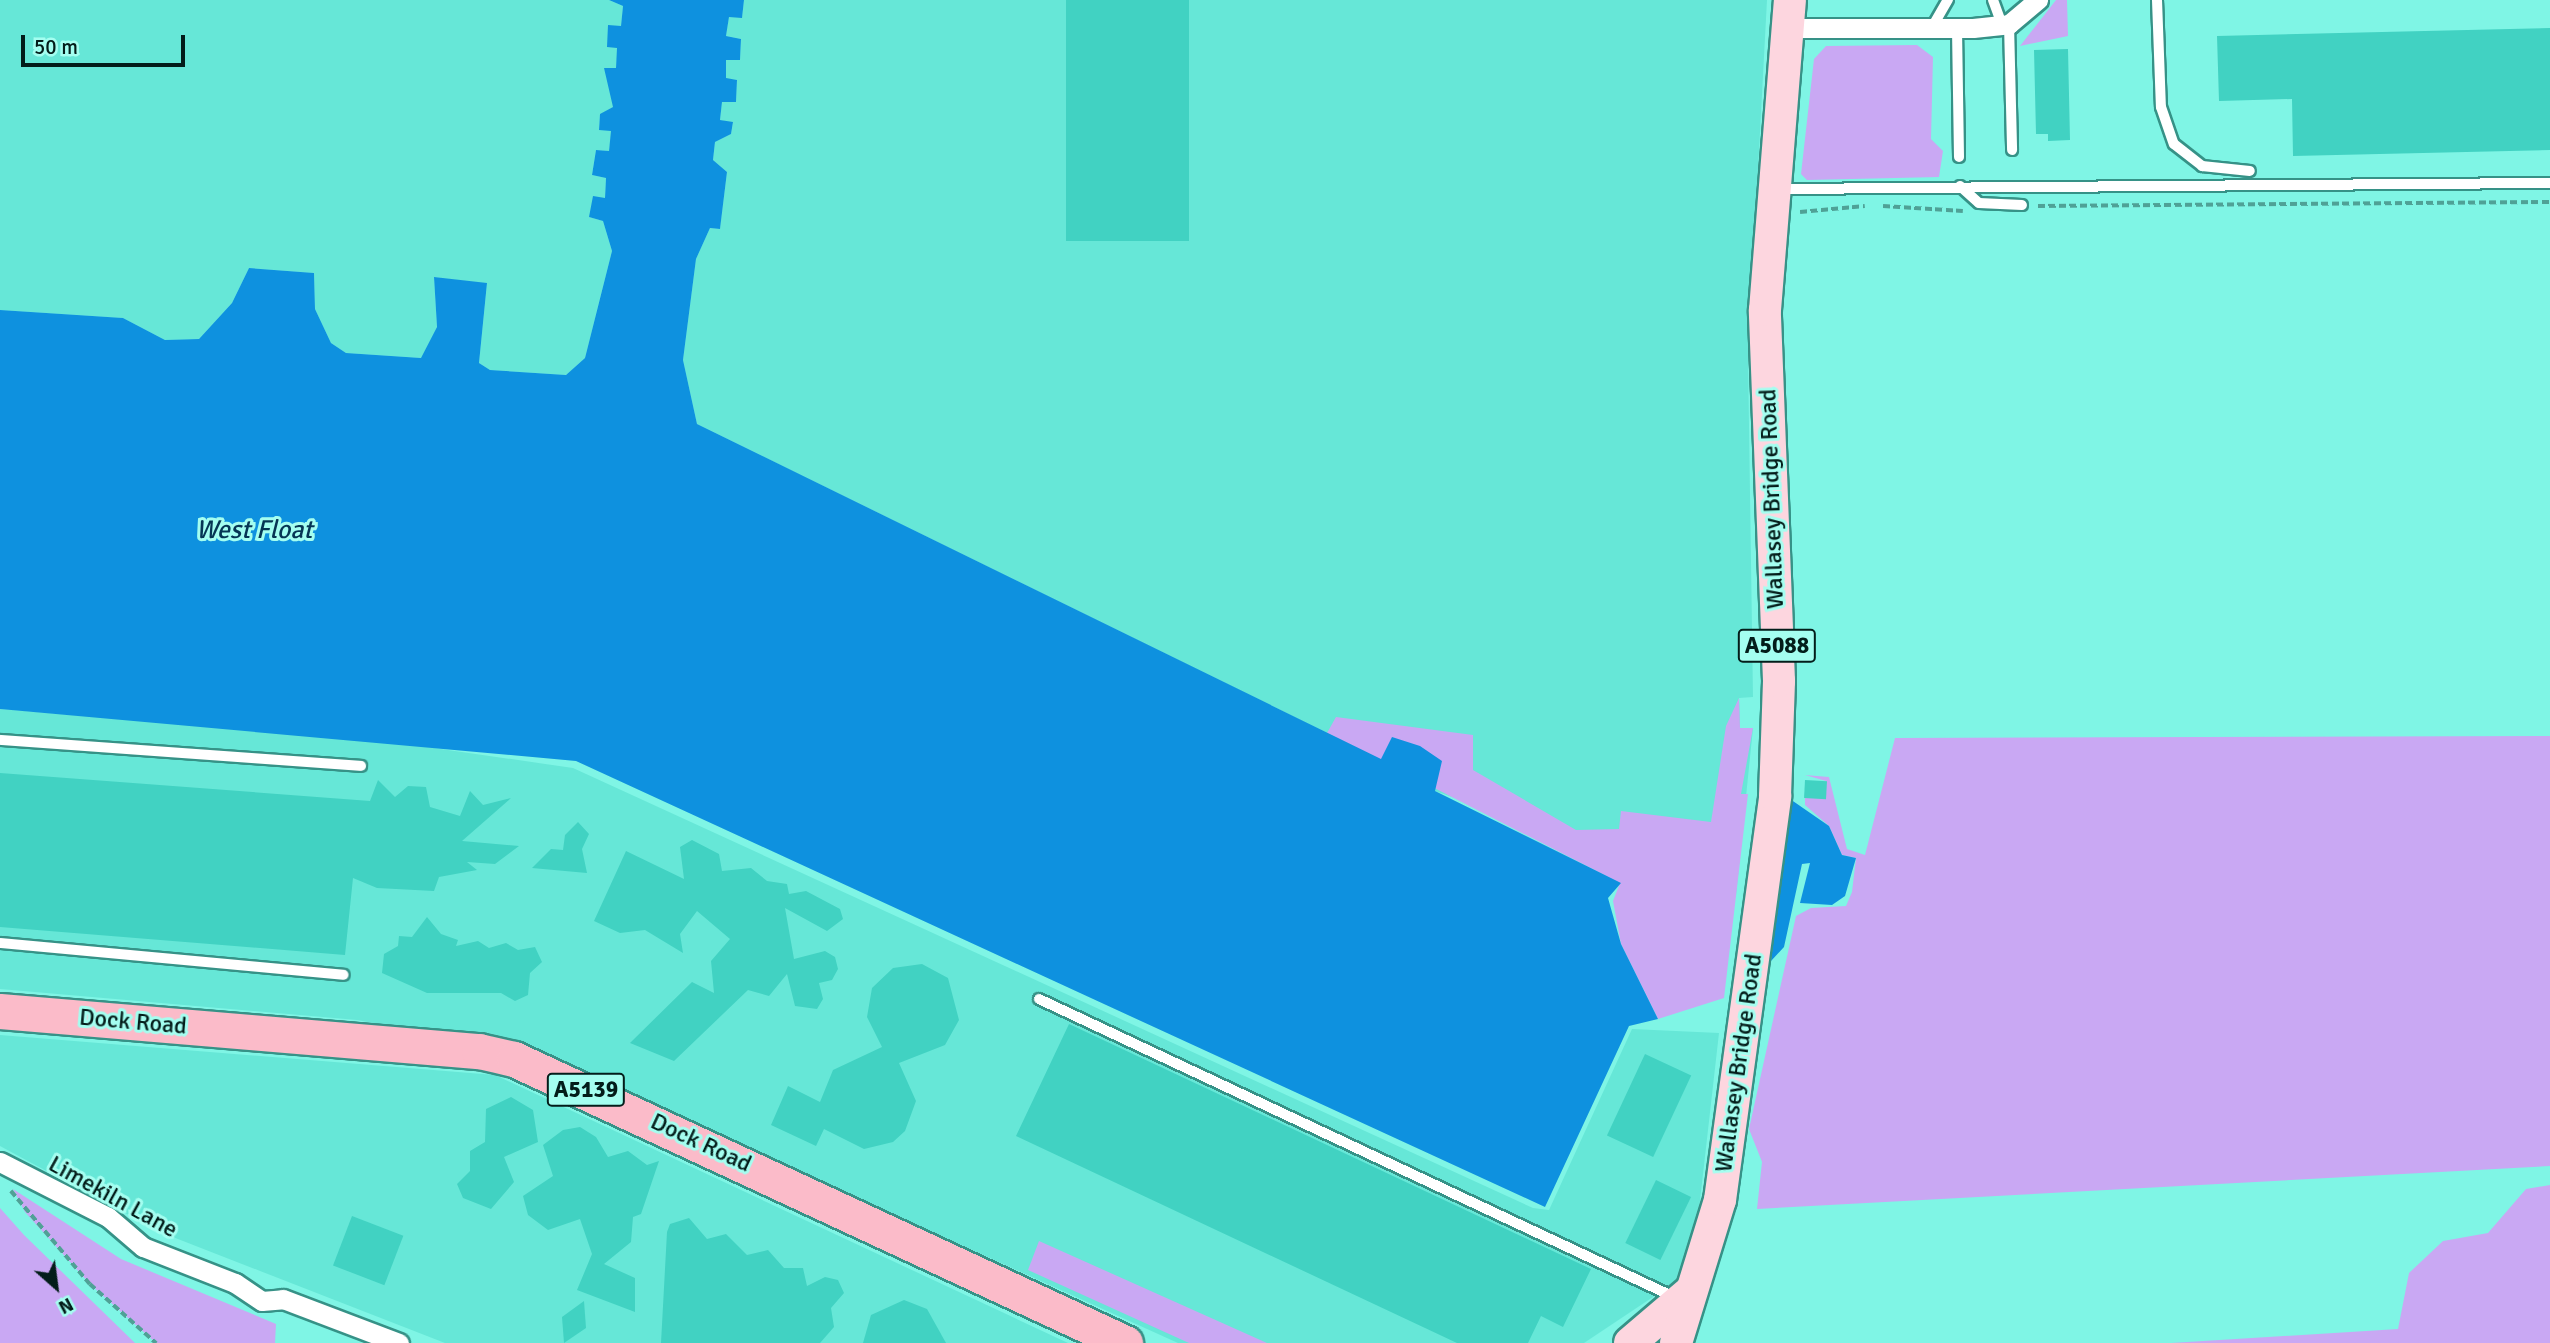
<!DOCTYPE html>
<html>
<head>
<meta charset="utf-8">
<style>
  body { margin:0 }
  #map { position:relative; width:2550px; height:1343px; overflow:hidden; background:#7ff5e5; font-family:Signika,sans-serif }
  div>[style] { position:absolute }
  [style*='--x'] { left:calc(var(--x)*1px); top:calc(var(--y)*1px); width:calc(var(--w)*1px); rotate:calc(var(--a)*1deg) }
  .built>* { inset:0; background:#66e7d7 }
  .green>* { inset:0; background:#c9a8f3 }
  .water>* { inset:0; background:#0e91df }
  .building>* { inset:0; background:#41d2c2; transform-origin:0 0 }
  .path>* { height:3.5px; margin-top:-1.75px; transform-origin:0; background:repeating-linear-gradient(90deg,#4fa196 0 7px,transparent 0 10.5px) }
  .roads { filter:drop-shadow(2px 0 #369287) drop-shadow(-2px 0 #369287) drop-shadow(0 2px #369287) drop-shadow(0 -2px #369287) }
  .lane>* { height:10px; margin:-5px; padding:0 5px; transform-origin:5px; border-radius:5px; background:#fff }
  .street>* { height:19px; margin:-9.5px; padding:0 9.5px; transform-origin:9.5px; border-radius:9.5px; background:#fff }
  .primary>* { height:32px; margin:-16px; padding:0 16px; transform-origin:16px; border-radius:16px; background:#fdd6df }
  .highway>* { height:35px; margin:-17.5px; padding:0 17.5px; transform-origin:17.5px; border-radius:17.5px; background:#fbbbc9 }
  span { translate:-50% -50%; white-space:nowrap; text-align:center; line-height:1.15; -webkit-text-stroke:6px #a4fef0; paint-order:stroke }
  .shield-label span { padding:2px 5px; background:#a4fef0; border:2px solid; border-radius:5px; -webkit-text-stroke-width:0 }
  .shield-label { font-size:23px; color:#031d1a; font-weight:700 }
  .street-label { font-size:24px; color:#031d1a }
  .water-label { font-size:26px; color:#063554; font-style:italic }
  .north { position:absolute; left:21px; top:1252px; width:70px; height:70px; -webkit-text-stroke:5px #a4fef0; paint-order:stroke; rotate:152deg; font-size:19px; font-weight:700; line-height:28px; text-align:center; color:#031d1a }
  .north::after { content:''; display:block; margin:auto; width:24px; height:32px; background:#031d1a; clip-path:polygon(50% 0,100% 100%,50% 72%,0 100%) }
  .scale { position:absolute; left:21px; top:35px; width:164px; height:32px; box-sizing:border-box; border:4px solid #031d1a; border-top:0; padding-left:9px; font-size:21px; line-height:24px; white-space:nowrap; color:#031d1a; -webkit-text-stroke:5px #a4fef0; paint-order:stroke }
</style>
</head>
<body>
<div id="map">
  <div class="built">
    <div style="clip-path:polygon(0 0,609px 0,623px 6px,621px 27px,608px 26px,618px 48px,616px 69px,604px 68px,613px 88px,613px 107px,600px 115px,599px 130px,612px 130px,609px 151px,596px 150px,592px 175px,606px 178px,605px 198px,589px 217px,603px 221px,612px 251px,585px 358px,566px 375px,490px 370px,479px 363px,487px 284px,434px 277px,437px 327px,422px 358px,346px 353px,331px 343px,315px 309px,314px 273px,249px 268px,232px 303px,199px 339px,165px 340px,123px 318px,0 310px)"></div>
    <div style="clip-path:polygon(744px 0,1767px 0,1748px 358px,1753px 697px,1739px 698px,1740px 728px,1753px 728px,1736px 895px,1435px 791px,1392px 737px,1382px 760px,697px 424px,683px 360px,696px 259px,710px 228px,720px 229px,727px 172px,713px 160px,715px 142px,731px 134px,733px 123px,720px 120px,722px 101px,736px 102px,737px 80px,726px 79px,726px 59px,740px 60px,741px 39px,726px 36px,729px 16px,742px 17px)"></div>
    <div style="clip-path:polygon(0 709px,379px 740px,573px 768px,1533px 1208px,1549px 1210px,1632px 1029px,1719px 1033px,1692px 1271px,1584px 1343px,1178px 1343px,534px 1052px,357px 1020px,0 989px)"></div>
    <div style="clip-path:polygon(0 1035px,495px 1075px,1068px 1343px,445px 1343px,160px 1232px,0 1146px)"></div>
  </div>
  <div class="green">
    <div style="clip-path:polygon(2056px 0,2067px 0,2068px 36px,2020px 46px)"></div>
    <div style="clip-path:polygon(1917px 45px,1933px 57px,1931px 139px,1943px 151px,1939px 177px,1807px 180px,1801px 174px,1814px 59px,1826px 46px)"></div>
    <div style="clip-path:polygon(1739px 698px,1740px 728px,1753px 728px,1741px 794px,1748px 794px,1724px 998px,1658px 1019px,1621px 944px,1613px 901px,1620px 883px,1327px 733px,1336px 717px,1473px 735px,1473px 770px,1576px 830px,1619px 829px,1621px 811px,1711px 822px,1726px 726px)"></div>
    <div style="clip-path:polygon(2550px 736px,2550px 1166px,1757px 1209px,1762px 1162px,1749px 1129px,1796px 916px,1811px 908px,1846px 906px,1852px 892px,1856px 858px,1842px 855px,1829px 826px,1805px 805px,1805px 798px,1826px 798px,1826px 781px,1805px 775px,1829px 777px,1847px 849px,1865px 855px,1895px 738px)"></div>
    <div style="clip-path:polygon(2550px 1185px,2550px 1343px,2171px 1343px,2398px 1329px,2409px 1273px,2443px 1241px,2488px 1233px,2526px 1189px)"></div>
    <div style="clip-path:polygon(13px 1189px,121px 1259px,276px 1324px,275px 1343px,156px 1343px,90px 1284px,25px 1212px)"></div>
    <div style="clip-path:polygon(0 1208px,24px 1235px,135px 1343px,0 1343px)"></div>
    <div style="clip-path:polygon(1039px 1241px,1267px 1343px,1189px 1343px,1028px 1270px)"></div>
  </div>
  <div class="water">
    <div style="clip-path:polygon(609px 0,744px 0,742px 18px,729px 17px,726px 36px,741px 39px,740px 60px,726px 60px,726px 78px,737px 80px,736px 102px,722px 102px,720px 120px,733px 122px,731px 134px,715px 142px,713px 160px,727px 172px,720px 229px,710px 228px,696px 259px,683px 360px,697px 424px,1381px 759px,1392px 737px,1420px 746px,1442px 761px,1435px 791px,1621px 883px,1608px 898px,1621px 944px,1658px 1019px,1629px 1026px,1545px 1207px,576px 761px,0 709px,0 310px,123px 318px,165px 340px,199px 339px,232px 303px,249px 268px,314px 273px,315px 309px,331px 343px,346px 353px,421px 358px,437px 327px,434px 277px,487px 283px,479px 363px,490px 370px,566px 375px,585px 358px,612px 251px,603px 221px,589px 217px,593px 196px,605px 198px,606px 178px,592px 175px,596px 150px,609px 151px,611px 131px,599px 130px,600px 114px,613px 107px,604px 68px,616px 68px,617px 48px,607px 47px,608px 25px,621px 26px,623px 6px)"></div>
    <div style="clip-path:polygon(1790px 799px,1829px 826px,1842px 855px,1856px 858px,1845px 896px,1832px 905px,1800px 903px,1810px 863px,1802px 864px,1784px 947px,1771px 961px)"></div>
  </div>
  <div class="building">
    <div style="left:1066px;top:0;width:123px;height:241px"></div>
    <div style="clip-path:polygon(2550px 28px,2550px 150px,2293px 156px,2292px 99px,2219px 101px,2217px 36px)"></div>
    <div style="clip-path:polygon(2068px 49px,2070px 140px,2048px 141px,2048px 134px,2036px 134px,2034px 50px)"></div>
    <div style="clip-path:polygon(0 773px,370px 801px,378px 780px,395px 797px,408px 786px,426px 787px,430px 807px,460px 816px,470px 791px,483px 805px,511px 798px,462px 841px,519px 846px,495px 864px,467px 862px,477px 870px,439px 877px,434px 891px,377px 888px,353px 878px,345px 955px,0 927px)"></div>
    <div style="left:1805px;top:780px;width:22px;height:18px;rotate:3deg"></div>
    <div style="clip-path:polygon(578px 822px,589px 834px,582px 849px,587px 873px,532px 868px,551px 849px,563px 850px,565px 835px)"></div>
    <div style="clip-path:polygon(692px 840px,719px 854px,722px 871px,751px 868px,767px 881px,787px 884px,789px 894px,806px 891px,840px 909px,843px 919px,827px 931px,785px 908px,794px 959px,825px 951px,835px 957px,838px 969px,832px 980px,819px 983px,823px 999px,817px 1009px,795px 1006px,787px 974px,769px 996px,748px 990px,674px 1061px,630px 1043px,692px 982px,714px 993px,711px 961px,730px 939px,697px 911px,680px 934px,683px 953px,645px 930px,620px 933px,594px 921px,626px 851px,684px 879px,680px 847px)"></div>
    <div style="clip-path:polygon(427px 917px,441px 934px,458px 940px,456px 946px,478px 941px,489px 948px,506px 943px,518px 950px,535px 947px,542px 962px,530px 973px,528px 995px,515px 1001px,501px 993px,427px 993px,382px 973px,384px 954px,398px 946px,399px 936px,412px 937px)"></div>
    <div style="clip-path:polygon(922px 964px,948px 978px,959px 1020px,945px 1045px,899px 1063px,916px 1101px,905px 1131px,893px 1142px,864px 1149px,824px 1129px,816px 1146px,771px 1125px,788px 1086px,820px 1102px,833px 1070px,882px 1047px,867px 1017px,872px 988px,893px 968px)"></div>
    <div style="clip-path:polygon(1069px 1024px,1591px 1269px,1563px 1327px,1541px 1316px,1528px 1343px,1457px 1343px,1016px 1136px)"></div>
    <div style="left:1645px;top:1054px;width:51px;height:90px;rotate:25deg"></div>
    <div style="clip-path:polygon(511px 1097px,533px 1110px,538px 1142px,504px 1157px,514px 1182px,491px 1209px,463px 1198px,457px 1184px,470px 1171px,470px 1151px,485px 1142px,486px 1109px)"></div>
    <div style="clip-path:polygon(580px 1127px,596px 1137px,608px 1157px,628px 1151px,647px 1165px,659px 1161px,641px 1214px,633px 1217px,631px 1242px,604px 1264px,635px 1278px,635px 1312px,577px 1290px,592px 1254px,580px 1219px,548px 1230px,528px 1215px,523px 1196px,553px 1176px,543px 1145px,563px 1130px)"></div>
    <div style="left:1656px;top:1180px;width:39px;height:70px;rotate:26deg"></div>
    <div style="left:352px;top:1216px;width:55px;height:53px;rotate:21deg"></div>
    <div style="clip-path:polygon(689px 1218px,707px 1239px,726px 1234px,747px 1255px,768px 1250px,784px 1268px,803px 1268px,807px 1286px,825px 1277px,838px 1280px,844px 1293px,831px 1308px,834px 1327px,820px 1343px,661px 1343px,667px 1232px,670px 1224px)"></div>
    <div style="clip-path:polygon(904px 1300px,927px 1309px,946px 1343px,863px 1343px,871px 1315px)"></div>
    <div style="clip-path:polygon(584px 1301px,586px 1328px,564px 1343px,562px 1317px)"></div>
  </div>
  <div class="path">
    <div style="--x:1883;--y:206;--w:80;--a:3.6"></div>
    <div style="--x:2038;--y:206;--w:512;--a:-0.45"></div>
    <div style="--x:1800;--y:212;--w:65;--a:-5.3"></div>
    <div style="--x:11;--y:1191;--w:122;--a:49.7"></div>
    <div style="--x:90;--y:1284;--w:89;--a:41.8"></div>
  </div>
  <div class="roads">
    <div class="lane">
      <div style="--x:1993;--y:0;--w:27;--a:70"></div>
      <div style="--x:2157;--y:0;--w:107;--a:87.9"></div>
      <div style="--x:2161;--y:107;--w:39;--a:71"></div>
      <div style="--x:2174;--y:144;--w:36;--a:38"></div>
      <div style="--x:2202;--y:166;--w:48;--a:5.9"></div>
      <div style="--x:2009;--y:24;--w:126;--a:88.6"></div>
      <div style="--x:1931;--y:29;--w:34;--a:-60"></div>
      <div style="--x:1957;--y:29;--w:128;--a:89.1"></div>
      <div style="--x:1960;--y:186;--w:25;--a:42"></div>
      <div style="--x:1979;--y:203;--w:43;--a:2.7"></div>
      <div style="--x:1781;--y:189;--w:769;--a:-0.45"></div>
      <div style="--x:0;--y:740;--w:362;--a:4.1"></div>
      <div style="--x:0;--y:943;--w:345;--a:5.3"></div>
      <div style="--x:1039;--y:999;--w:704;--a:25.14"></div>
    </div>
    <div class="street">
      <div style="--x:1789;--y:28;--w:184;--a:0"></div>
      <div style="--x:1973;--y:28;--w:36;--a:-6"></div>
      <div style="--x:2009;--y:24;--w:38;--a:-40"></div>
      <div style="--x:0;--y:1162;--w:121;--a:27"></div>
      <div style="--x:108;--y:1217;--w:46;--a:40.6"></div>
      <div style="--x:143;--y:1247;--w:99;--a:21.4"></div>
      <div style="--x:235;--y:1283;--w:32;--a:34"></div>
      <div style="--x:262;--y:1301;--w:21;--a:-5"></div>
      <div style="--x:283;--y:1299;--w:124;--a:20.8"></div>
    </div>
    <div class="primary">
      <div style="--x:1630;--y:1343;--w:79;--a:-40.4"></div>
      <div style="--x:1676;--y:1343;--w:150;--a:-72.9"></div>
      <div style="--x:1720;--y:1200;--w:408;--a:-82.2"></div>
      <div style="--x:1775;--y:796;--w:115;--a:-88"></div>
      <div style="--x:1779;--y:681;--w:371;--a:-92.2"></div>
      <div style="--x:1765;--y:310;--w:311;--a:-85.4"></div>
    </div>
    <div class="highway">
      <div style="--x:0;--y:1011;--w:481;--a:4.8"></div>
      <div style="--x:479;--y:1051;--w:36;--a:13"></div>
      <div style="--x:514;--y:1059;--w:674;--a:24.93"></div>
    </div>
  </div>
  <div class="shield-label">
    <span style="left:1777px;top:646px">A5088</span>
    <span style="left:586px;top:1090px">A5139</span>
  </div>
  <div class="street-label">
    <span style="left:1772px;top:499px;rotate:-92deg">Wallasey Bridge Road</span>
    <span style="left:133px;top:1022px;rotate:5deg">Dock Road</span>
    <span style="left:1739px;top:1063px;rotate:-82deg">Wallasey Bridge Road</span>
    <span style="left:701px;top:1143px;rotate:25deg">Dock Road</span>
    <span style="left:113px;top:1197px;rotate:29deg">Limekiln Lane</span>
  </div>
  <div class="water-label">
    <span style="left:254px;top:531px">West Float</span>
  </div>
  <div class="north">N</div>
  <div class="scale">50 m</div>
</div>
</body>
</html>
